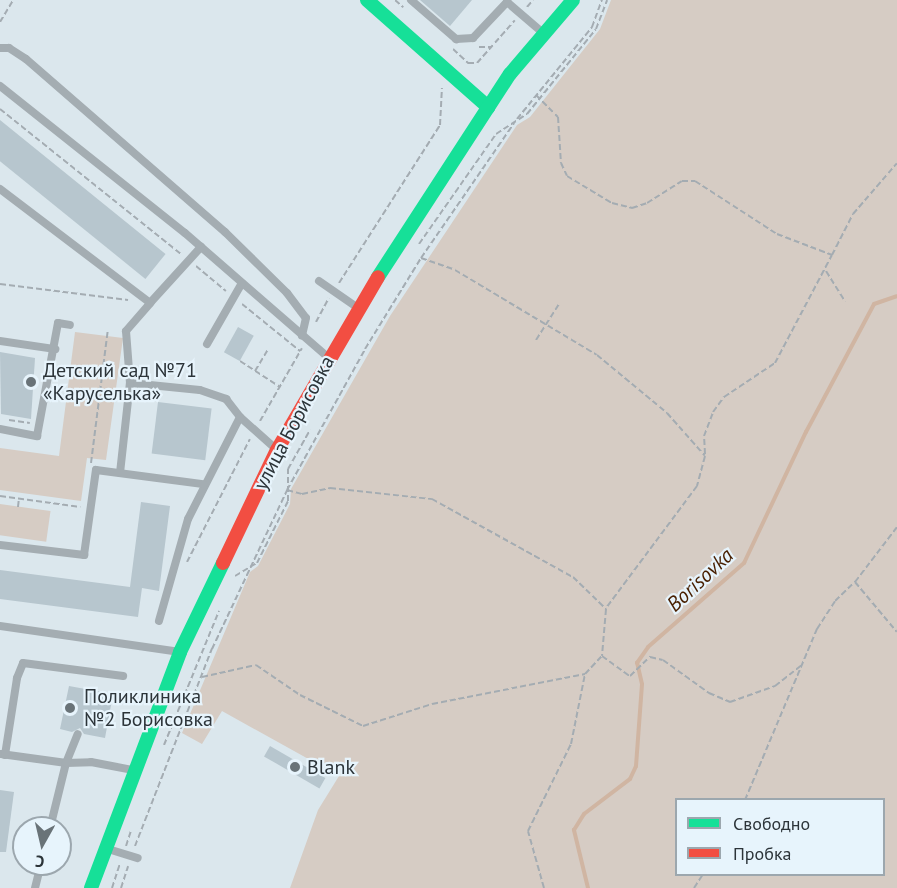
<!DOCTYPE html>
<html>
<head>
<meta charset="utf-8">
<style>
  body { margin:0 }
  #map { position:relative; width:897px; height:888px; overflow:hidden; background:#dbe7ed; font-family:"PT Sans",sans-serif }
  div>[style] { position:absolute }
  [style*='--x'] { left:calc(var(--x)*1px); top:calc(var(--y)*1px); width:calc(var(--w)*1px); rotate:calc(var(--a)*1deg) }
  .green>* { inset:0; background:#d6ccc4; transform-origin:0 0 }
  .stream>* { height:4px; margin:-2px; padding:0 2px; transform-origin:2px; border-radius:2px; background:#d0b5a2 }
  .building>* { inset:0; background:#b7c6ce; transform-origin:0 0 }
  .path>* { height:2px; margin-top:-1px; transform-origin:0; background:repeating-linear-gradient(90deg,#a4acb2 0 6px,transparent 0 9px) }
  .lane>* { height:8px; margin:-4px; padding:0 4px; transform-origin:4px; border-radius:4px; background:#a4adb2 }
  .fast>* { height:14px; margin:-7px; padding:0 7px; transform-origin:7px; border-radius:7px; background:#16e098 }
  .jam>* { height:14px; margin:-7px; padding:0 7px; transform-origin:7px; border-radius:7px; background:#f24e42 }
  .dots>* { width:16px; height:16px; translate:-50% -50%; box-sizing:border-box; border:3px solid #e7f4fc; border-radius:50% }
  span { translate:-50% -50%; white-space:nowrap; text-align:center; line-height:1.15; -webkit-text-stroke:4.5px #e7f4fc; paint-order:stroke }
  .poi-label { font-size:20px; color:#2c3439 }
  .left { translate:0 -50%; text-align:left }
  .street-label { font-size:20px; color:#2c3439 }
  .water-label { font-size:21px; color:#481f00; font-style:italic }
  .legend { position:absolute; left:675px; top:798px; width:210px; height:78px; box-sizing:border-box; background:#e7f4fc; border:2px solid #9ca7ae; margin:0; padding:8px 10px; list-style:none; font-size:18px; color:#2c3439 }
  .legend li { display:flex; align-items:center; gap:12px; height:30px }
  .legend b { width:30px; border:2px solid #9ca7ae }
  .north { position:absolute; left:12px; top:816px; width:60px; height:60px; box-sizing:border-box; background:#e7f4fc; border:2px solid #9ca7ae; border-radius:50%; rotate:188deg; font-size:16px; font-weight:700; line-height:24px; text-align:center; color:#2c3439 }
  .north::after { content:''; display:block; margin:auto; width:21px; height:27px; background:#697378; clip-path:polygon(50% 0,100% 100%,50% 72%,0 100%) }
</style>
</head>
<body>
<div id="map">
  <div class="green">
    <div style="clip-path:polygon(evenodd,611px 0,897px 0,897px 888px,290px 888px,318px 810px,339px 776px,222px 711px,202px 744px,182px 733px,250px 572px,258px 566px,290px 504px,291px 489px,390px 316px,517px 125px,530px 117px,600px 29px,611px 0,676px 800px,884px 800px,884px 874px,676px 874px,676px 800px)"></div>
    <div style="clip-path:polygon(75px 332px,123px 338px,106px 460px,87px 458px,81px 501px,0 490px,0 448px,59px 456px)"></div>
    <div style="left:0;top:504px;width:51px;height:31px;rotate:8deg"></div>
  </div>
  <div class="stream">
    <div style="--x:588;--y:888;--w:60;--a:-103.6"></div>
    <div style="--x:574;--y:830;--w:19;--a:-58"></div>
    <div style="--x:584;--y:814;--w:58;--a:-37.3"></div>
    <div style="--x:630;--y:779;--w:14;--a:-65"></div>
    <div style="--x:636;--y:766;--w:82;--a:-85.8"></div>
    <div style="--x:642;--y:684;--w:22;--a:-103"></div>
    <div style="--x:637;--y:663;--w:19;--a:-55"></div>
    <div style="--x:648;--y:647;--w:128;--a:-41.2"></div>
    <div style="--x:744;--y:563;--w:145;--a:-64.7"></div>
    <div style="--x:806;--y:432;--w:145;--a:-62"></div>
    <div style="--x:874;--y:304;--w:24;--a:-19"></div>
  </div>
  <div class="building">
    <div style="clip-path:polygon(420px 0,472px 0,450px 26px)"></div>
    <div style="left:0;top:120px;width:213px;height:32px;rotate:39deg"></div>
    <div style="left:238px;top:327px;width:18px;height:29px;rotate:29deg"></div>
    <div style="clip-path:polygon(0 352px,35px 358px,31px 419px,1px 414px)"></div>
    <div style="left:158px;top:402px;width:54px;height:52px;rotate:7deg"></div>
    <div style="clip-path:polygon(141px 502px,170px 506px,159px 591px,142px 588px,138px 617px,0 599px,0 570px,130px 587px)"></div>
    <div style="clip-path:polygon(69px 686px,113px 694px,105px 738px,84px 734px,80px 728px,72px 732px,60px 729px)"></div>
    <div style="left:270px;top:746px;width:64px;height:12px;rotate:30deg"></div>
    <div style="clip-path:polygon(0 790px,14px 792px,6px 852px,0 852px)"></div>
  </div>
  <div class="path">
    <div style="--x:395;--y:0;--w:11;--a:41"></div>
    <div style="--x:527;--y:7;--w:9;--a:-49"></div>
    <div style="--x:0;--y:22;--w:26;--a:-59"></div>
    <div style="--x:479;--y:47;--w:12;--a:0"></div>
    <div style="--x:453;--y:49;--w:21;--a:43"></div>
    <div style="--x:468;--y:63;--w:9;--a:0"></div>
    <div style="--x:477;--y:63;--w:57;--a:-48.5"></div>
    <div style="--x:536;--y:95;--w:31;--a:45"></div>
    <div style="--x:558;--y:117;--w:46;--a:86.3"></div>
    <div style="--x:561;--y:163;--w:14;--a:65"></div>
    <div style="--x:567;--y:176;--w:52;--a:31"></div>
    <div style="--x:612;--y:203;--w:21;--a:14"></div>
    <div style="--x:632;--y:208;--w:16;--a:-18"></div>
    <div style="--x:647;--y:203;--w:41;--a:-32.2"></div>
    <div style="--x:682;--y:181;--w:13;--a:0"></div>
    <div style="--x:695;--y:181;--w:98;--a:32.9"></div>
    <div style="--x:777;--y:234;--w:59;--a:20.9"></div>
    <div style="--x:832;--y:255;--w:46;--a:-62.9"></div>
    <div style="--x:853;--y:214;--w:67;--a:-49.2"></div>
    <div style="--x:0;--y:109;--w:233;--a:38.7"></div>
    <div style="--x:517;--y:119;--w:119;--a:-50.8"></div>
    <div style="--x:592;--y:27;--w:29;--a:-70"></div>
    <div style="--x:419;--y:244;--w:134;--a:-55"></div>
    <div style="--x:496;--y:134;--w:37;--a:-33"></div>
    <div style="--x:527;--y:114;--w:109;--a:-50.9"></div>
    <div style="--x:596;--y:29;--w:31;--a:-69"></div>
    <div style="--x:421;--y:258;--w:36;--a:19"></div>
    <div style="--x:455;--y:270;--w:165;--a:30.9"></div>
    <div style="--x:597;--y:355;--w:91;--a:39.6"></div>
    <div style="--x:667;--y:413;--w:57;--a:48.5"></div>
    <div style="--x:705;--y:456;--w:31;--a:105"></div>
    <div style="--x:697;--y:486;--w:152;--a:126.7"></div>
    <div style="--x:196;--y:266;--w:39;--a:40"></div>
    <div style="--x:826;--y:271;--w:36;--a:58"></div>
    <div style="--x:339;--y:283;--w:188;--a:-57.4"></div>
    <div style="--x:440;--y:125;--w:37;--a:-87"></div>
    <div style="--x:0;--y:284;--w:129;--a:7.1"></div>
    <div style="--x:242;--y:304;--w:75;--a:39"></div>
    <div style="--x:316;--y:322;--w:27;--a:-62"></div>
    <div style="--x:536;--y:340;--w:43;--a:-57.4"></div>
    <div style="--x:240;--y:361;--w:48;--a:33"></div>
    <div style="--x:255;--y:371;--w:26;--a:-59"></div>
    <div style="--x:9;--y:420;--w:21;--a:8"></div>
    <div style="--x:260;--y:421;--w:84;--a:-60.1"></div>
    <div style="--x:705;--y:454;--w:18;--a:-93"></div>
    <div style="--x:704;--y:436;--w:26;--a:-69"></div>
    <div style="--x:713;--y:412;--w:19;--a:-54"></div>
    <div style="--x:724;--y:397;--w:61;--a:-33.7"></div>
    <div style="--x:775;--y:363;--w:122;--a:-62.2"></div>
    <div style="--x:91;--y:463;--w:135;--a:-82.8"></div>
    <div style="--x:287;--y:490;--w:16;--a:15"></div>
    <div style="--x:302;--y:494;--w:29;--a:-12"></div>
    <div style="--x:330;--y:488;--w:103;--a:6.2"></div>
    <div style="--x:432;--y:499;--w:161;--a:29"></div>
    <div style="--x:573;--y:577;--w:46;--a:44.1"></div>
    <div style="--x:606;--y:609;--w:47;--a:94.9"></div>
    <div style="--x:602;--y:656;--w:34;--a:36"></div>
    <div style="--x:630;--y:676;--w:28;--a:-44"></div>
    <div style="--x:650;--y:657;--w:13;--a:13"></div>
    <div style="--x:663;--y:660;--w:57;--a:35.7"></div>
    <div style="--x:709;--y:693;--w:23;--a:23"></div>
    <div style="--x:730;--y:702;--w:48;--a:-19.6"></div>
    <div style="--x:775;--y:686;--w:34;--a:-38"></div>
    <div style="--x:0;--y:496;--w:81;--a:7.8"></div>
    <div style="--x:18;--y:507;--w:9;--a:-84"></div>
    <div style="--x:187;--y:562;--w:138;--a:-62.9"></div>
    <div style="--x:235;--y:576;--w:26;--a:-31"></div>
    <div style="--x:257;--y:563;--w:69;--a:-63.4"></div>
    <div style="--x:288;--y:501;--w:32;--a:-90"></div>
    <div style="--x:288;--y:469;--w:45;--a:-60.6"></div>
    <div style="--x:855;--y:582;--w:65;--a:50"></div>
    <div style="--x:202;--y:677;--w:55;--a:-12.5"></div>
    <div style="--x:256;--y:665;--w:53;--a:34.3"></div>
    <div style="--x:300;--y:695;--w:70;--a:26.2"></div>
    <div style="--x:363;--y:726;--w:72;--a:-17.7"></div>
    <div style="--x:432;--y:704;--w:156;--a:-11.1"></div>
    <div style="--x:164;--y:745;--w:145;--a:-67.7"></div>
    <div style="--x:745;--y:800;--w:186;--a:-67.2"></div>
    <div style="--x:817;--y:629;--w:33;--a:-57"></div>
    <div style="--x:835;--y:601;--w:28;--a:-44"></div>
    <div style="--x:855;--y:582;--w:69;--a:-52.6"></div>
    <div style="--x:126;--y:846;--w:16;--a:-72"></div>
    <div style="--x:135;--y:846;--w:212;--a:-68.7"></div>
    <div style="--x:212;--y:649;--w:176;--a:-64.7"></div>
    <div style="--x:287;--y:490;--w:161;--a:-61"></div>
    <div style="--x:365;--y:349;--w:107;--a:-58.4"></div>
    <div style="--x:421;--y:258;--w:164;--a:-55.4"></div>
    <div style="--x:112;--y:888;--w:26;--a:-72"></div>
    <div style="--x:121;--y:888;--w:23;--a:-72"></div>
    <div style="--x:544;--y:888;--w:59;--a:-105.7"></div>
    <div style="--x:528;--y:831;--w:97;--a:-63.7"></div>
    <div style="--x:571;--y:744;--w:71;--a:-78.7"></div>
    <div style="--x:585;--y:674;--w:25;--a:-47"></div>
    <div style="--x:694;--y:888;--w:17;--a:-57"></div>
  </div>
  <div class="lane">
    <div style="--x:411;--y:0;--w:60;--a:40.9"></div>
    <div style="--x:456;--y:39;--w:17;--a:-3"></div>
    <div style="--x:473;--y:38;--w:50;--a:-46.6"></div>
    <div style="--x:507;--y:2;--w:48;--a:40.7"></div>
    <div style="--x:0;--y:48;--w:9;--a:0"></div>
    <div style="--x:9;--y:48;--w:20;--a:33"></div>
    <div style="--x:26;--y:59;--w:264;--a:41"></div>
    <div style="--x:225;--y:232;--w:87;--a:44.5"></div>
    <div style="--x:287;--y:293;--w:31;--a:53"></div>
    <div style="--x:306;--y:318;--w:18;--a:103"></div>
    <div style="--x:0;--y:86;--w:236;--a:38.5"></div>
    <div style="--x:185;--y:233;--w:191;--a:41"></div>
    <div style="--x:0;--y:189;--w:188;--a:37.2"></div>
    <div style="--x:150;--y:303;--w:76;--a:-47.7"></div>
    <div style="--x:319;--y:281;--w:47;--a:34.7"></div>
    <div style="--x:0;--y:341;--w:56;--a:8.3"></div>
    <div style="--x:207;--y:344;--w:70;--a:-60.2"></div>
    <div style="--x:130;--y:383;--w:70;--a:5.7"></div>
    <div style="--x:200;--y:390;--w:28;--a:19"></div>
    <div style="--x:226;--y:399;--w:23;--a:52"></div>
    <div style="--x:240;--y:417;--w:114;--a:117"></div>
    <div style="--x:188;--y:519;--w:106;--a:105.9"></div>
    <div style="--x:240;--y:417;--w:50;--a:41.7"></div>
    <div style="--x:0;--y:429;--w:38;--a:11"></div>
    <div style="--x:37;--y:436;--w:115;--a:-79.5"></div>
    <div style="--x:58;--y:323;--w:12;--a:9"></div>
    <div style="--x:120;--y:473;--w:91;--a:-83.7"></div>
    <div style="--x:130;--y:383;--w:52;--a:-94.4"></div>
    <div style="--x:126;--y:331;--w:37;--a:-49"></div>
    <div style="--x:0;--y:545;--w:85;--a:6.8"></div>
    <div style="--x:84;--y:555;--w:86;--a:-82"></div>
    <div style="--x:96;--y:470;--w:108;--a:7.5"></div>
    <div style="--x:0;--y:626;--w:182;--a:8.2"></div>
    <div style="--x:1;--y:754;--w:66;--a:7.9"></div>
    <div style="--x:66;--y:763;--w:25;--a:-2"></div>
    <div style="--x:91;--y:762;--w:43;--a:10.8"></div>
    <div style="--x:5;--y:755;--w:78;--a:-81.1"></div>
    <div style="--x:17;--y:678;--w:16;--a:-68"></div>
    <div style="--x:23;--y:663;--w:101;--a:7.4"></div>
    <div style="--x:50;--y:828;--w:67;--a:-76.2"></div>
    <div style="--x:66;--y:763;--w:31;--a:-68"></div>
    <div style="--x:108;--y:849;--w:31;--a:17"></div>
    <div style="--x:35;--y:888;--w:25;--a:-76"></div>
  </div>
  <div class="fast">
    <div style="--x:367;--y:0;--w:162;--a:41.5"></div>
    <div style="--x:378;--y:277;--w:242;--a:-57"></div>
    <div style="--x:510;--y:74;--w:97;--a:-49.6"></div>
    <div style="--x:91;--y:888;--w:252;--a:-69.3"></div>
    <div style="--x:180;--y:652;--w:99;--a:-64.2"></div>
  </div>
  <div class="jam">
    <div style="--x:223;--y:563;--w:125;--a:-64.5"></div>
    <div style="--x:277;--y:450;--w:200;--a:-59.7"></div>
  </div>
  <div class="dots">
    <div style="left:31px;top:382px;background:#697378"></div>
    <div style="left:70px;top:708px;background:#697378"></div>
    <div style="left:295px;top:767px;background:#697378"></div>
  </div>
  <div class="poi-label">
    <span class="left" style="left:43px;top:382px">Детский сад №71<br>«Каруселька»</span>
    <span class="left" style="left:84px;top:708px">Поликлиника<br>№2 Борисовка</span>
    <span class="left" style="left:307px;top:767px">Blank</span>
  </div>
  <div class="street-label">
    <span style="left:294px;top:423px;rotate:-62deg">улица Борисовка</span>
  </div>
  <div class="water-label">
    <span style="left:700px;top:580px;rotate:-43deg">Borisovka</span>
  </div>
  <ul class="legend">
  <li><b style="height:8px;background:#16e098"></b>Свободно</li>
  <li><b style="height:8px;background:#f24e42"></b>Пробка</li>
  </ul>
  <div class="north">С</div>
</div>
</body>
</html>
